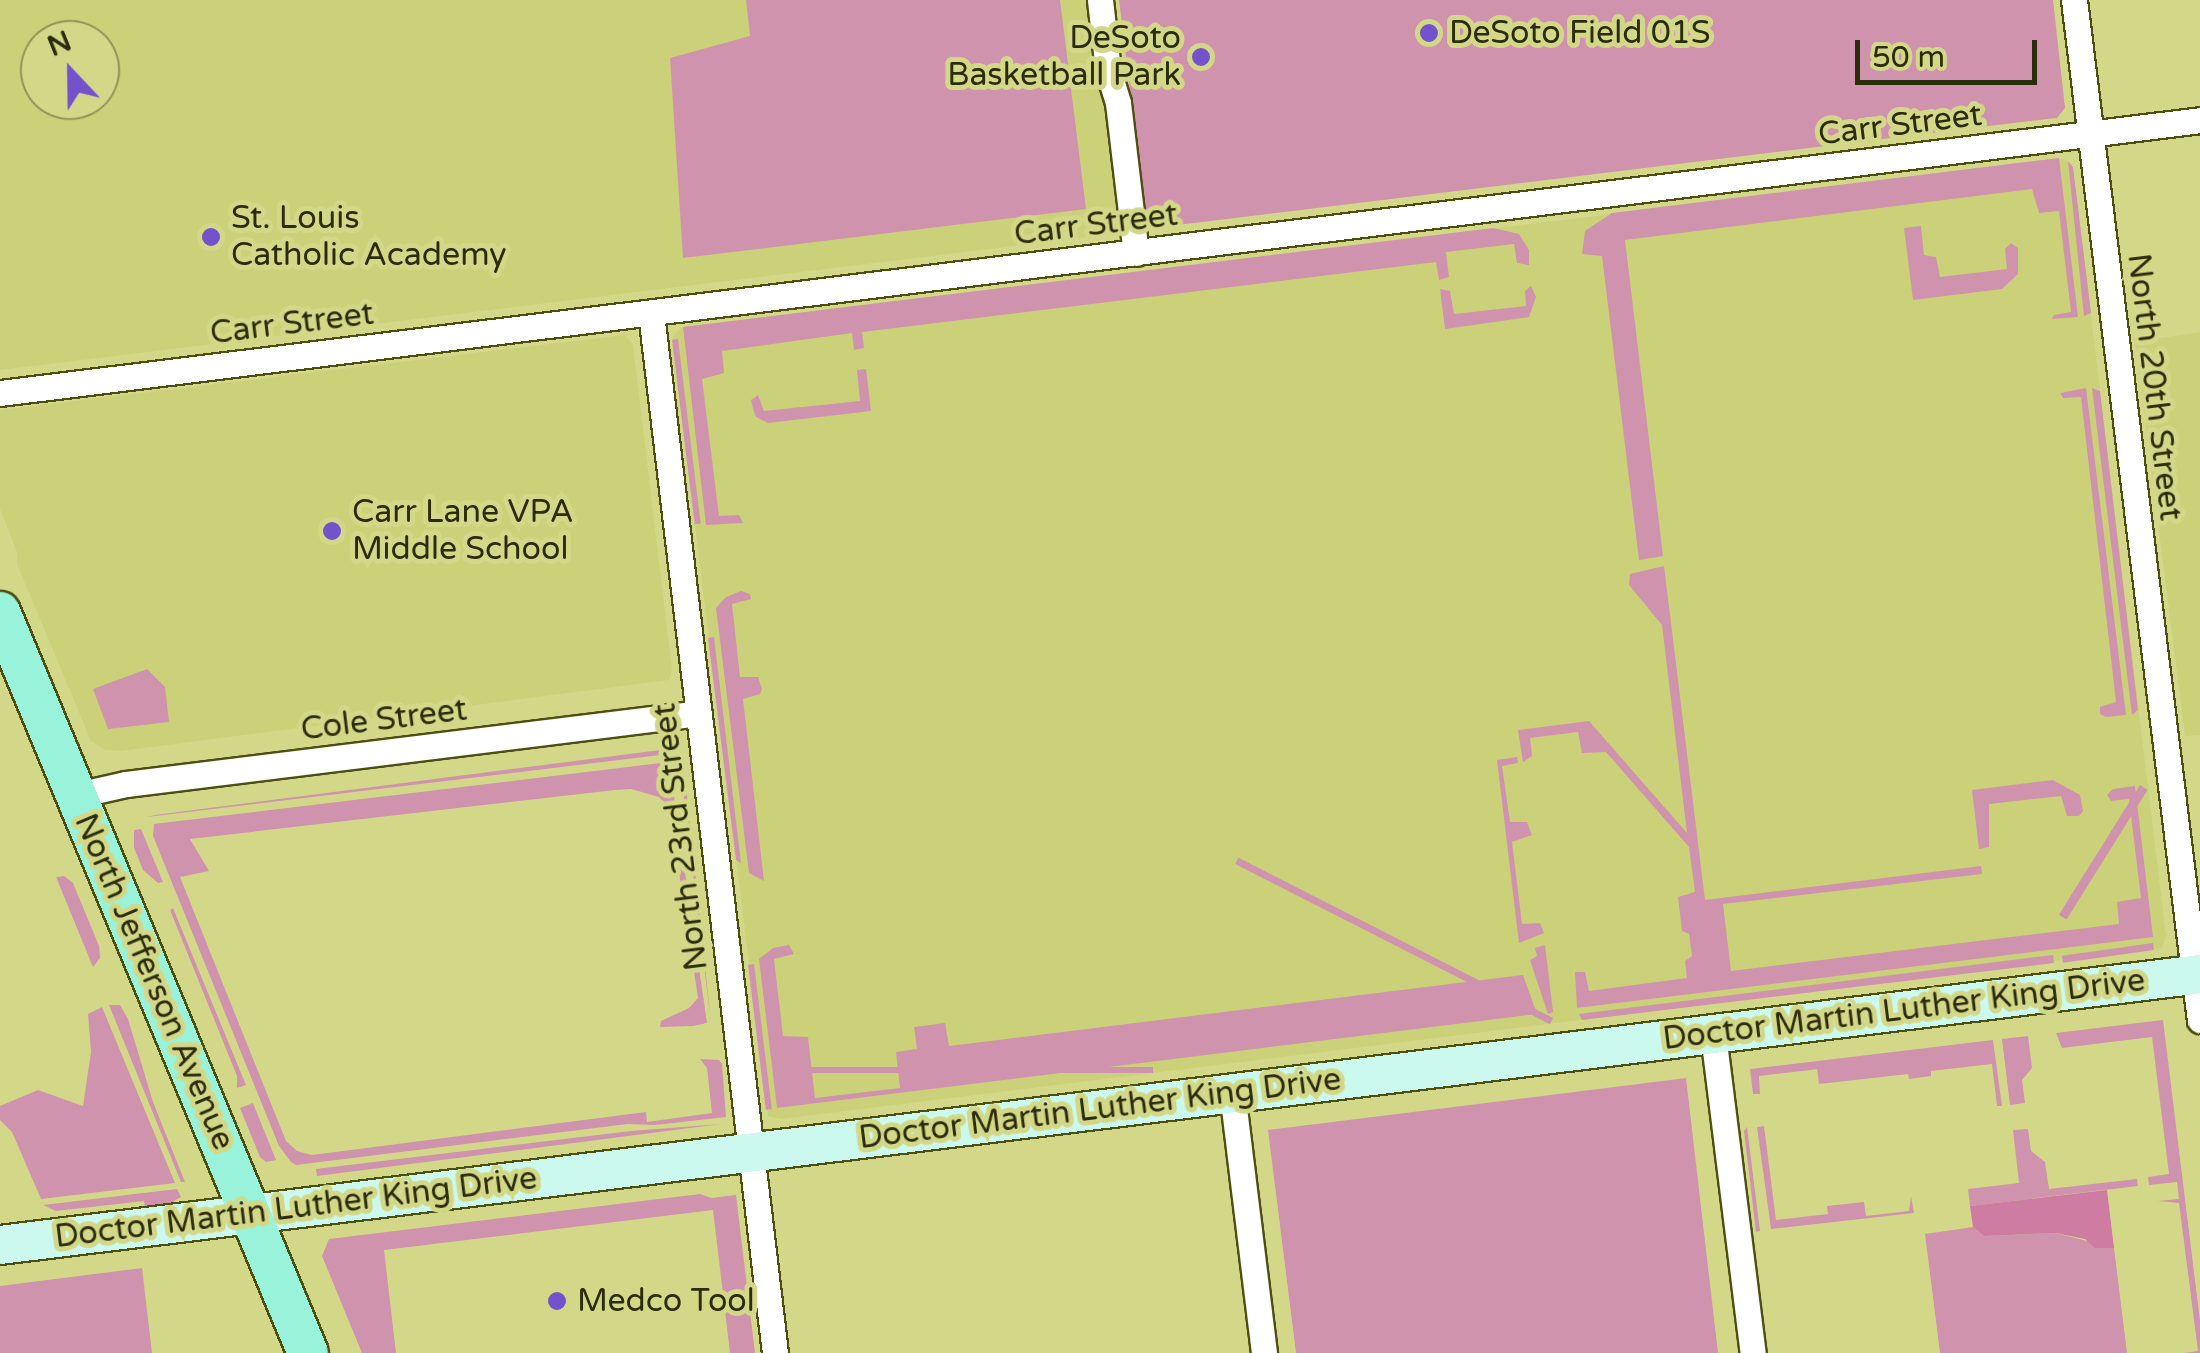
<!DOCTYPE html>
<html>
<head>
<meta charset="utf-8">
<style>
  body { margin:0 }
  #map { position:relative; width:2200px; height:1353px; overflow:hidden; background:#d3d888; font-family:"Varela Round",sans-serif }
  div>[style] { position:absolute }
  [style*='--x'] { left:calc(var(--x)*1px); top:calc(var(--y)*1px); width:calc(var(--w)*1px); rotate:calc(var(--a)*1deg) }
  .built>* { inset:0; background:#cbd178 }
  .green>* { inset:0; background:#d093ad; transform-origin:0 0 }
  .forest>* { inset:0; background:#ce7ca1 }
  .roads { filter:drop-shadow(2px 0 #4d4f10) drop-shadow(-2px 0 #4d4f10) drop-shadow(0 2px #4d4f10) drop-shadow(0 -2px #4d4f10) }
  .minor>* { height:25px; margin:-12.5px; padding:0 12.5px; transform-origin:12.5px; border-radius:12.5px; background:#fff }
  .secondary>* { height:38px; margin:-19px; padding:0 19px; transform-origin:19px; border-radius:19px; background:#cbf9ed }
  .primary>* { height:40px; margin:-20px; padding:0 20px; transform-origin:20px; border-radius:20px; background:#98f3da }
  .dots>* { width:28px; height:28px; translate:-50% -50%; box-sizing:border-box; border:5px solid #d3d888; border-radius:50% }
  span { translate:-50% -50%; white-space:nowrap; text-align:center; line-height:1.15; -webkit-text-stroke:10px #d3d888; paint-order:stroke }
  .poi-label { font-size:32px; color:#2b2c0b }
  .left { translate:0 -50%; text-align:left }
  .right { translate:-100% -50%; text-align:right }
  .street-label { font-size:32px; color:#2b2c0b }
  .north { position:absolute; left:20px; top:20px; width:100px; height:100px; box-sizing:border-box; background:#d3d888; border:2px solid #909356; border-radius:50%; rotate:338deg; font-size:28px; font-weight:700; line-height:40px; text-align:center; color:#2b2c0b }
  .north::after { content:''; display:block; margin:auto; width:35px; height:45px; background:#7352cb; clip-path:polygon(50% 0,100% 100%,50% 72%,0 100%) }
  .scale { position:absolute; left:1855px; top:40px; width:182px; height:45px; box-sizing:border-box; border:5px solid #2b2c0b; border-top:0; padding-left:12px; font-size:30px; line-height:35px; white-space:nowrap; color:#2b2c0b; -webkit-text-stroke:8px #d3d888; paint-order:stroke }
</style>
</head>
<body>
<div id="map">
  <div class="built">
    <div style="clip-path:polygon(evenodd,0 0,1089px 0,1120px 233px,0 370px,0 0,40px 40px,100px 40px,100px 100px,40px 100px,40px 40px)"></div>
    <div style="clip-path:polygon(2065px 159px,2073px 167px,2166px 936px,2162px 948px,781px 1119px,768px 1116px,672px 340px,676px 332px,683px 327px)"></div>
    <div style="clip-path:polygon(2200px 332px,2200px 735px,2185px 736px,2135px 342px)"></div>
    <div style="clip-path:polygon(625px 335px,633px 345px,672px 670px,669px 680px,121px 751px,105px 750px,91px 741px,17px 564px,17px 552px,0 509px,0 410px)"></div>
  </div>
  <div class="green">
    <div style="clip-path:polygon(746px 0,1060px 0,1086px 209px,683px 258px,670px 58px,750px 36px)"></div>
    <div style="clip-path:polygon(1119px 0,2053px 0,2065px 108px,2057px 118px,2047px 119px,1153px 228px,1146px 219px)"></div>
    <div style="clip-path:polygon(2059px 158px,2078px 317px,2052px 319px,2054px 315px,2071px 312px,2059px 211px,2039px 213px,2032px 189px,1625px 240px,1663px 556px,1639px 560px,1602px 256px,1582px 254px,1585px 231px,1612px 213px)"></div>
    <div style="clip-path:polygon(2068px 161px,2073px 167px,2091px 313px,2084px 316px)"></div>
    <div style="clip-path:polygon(1921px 226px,1924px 255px,1936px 257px,1940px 277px,2007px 269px,2005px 249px,2011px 243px,2018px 248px,2018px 274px,2002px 289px,1913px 300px,1904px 228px)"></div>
    <div style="clip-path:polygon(1493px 228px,1519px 234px,1529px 250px,1529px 265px,1517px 263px,1514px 244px,1446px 252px,1449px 277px,1439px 280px,1436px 262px,862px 332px,864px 348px,854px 350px,852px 333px,722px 351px,724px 373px,702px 379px,719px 516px,739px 515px,743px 523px,706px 525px,683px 327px)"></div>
    <div style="clip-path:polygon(1531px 286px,1536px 297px,1529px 317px,1445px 329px,1440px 289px,1450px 291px,1454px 314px,1526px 306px,1525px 291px)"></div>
    <div style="left:678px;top:339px;width:186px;height:6px;rotate:83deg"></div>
    <div style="clip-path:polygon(866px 369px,871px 411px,768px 423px,756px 417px,753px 409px,751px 400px,758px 395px,764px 411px,860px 401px,857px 370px)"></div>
    <div style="clip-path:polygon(2086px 388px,2126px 715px,2106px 717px,2100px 714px,2100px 707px,2116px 702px,2081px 397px,2063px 398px,2060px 393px)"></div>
    <div style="clip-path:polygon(2092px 388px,2100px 391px,2138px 710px,2132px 715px)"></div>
    <div style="clip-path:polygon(1664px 566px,1705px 900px,1981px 866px,1982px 874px,1723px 904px,1731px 971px,2119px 924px,2117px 902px,2141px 898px,2129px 799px,2111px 801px,2107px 795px,2113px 789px,2135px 786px,2153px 937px,1577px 1008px,1575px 972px,1585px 972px,1589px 991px,1687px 978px,1685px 961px,1692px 956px,1689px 934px,1682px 931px,1678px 897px,1695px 892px,1689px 847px,1606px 752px,1582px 753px,1578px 732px,1530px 738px,1532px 756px,1523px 762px,1518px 730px,1589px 721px,1687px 833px,1662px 625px,1629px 585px,1630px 574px)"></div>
    <div style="clip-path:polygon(741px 591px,750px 594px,751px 599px,732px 604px,740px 677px,758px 677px,762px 689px,760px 694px,743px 699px,764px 881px,749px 873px,716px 608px,726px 597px)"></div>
    <div style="clip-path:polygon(714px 637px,741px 863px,736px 860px,708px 638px)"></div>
    <div style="clip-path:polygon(147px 669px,165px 687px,169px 722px,108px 729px,93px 689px)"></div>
    <div style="clip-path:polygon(668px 749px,669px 754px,147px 817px,155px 815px)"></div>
    <div style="clip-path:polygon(1517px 757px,1518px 763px,1502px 766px,1510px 822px,1527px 822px,1532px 835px,1512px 842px,1522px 924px,1540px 923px,1544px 933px,1519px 943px,1497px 760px)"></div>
    <div style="clip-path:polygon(669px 762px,707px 1023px,693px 1026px,660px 1027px,661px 1021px,689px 1008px,698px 998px,669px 807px,659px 797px,631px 789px,615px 790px,190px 839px,209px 871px,180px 877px,286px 1141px,297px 1151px,312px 1155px,646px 1112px,647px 1122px,712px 1113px,707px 1068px,700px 1059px,719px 1060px,722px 1064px,726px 1117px,655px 1125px,628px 1124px,296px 1165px,291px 1162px,279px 1146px,153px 836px,154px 824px)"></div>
    <div style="clip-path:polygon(680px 765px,684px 766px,711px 1023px)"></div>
    <div style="clip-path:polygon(2053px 780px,2080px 795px,2083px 811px,2079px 816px,2067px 816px,2061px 796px,1989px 804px,1989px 847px,1979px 849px,1972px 790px)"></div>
    <div style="left:2140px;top:785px;width:9px;height:153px;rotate:32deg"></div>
    <div style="clip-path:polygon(141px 829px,163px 882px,158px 883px,143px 870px,134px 848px,134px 830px)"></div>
    <div style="clip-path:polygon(64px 876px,73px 883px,99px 946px,100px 958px,93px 967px,56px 877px)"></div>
    <div style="clip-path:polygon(173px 908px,246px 1085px,237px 1088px,237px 1076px,170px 910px)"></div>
    <div style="left:2153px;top:943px;width:7px;height:92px;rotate:82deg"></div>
    <div style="clip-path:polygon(789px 945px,794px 954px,774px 959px,783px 1036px,808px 1037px,815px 1098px,900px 1088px,896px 1052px,917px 1049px,914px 1027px,945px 1023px,949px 1046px,1523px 975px,1537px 1014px,777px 1108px,759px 959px,773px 948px)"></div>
    <div style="clip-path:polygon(1545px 945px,1553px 1012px,1548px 1014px,1530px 960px,1537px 956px,1535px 948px)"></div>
    <div style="clip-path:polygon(2053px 955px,2054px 963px,1582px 1020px,1579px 1014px)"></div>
    <div style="left:754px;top:964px;width:146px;height:6px;rotate:83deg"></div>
    <div style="clip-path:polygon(109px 1005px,120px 1005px,128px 1019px,153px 1102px,185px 1182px,181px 1182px)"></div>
    <div style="clip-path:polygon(102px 1007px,175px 1183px,41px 1199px,12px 1132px,0 1120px,0 1106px,38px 1090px,83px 1106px,91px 1052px,88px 1014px)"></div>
    <div style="left:1553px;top:1018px;width:7px;height:353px;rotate:117deg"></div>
    <div style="clip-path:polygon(2163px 1020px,2200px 1321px,2200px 1353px,2184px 1353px,2198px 1351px,2179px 1203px,2158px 1201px,2179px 1199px,2177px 1182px,2149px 1185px,2148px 1177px,2169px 1174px,2152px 1037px,2062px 1048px,2056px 1033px)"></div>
    <div style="clip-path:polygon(2028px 1036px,2032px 1068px,2022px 1080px,2025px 1103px,2010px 1105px,2002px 1039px)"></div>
    <div style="clip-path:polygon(1993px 1040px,2002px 1106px,1997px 1106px,1992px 1064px,1931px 1071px,1931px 1076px,1909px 1079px,1908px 1074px,1819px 1084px,1817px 1069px,1811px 1070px,1759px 1076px,1760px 1094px,1753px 1094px,1750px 1069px)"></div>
    <div style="left:1153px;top:1067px;width:6px;height:376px;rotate:90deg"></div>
    <div style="clip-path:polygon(1686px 1078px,1718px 1353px,1296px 1353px,1268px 1130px)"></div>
    <div style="clip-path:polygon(253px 1103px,276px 1160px,266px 1162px,260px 1157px,240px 1108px)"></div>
    <div style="clip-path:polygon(721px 1124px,317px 1176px,316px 1169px,631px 1131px)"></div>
    <div style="clip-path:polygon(1764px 1126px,1776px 1220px,1828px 1214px,1827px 1206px,1864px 1202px,1866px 1216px,1909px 1211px,1911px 1196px,1914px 1213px,1771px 1229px,1757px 1127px)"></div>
    <div style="clip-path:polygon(1747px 1127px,1760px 1231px,1756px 1232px,1744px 1131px)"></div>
    <div style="clip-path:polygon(2028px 1129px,2031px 1151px,2045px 1162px,2049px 1189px,2137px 1179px,2138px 1186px,1970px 1206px,1968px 1189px,2019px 1183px,2013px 1130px)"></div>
    <div style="clip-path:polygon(177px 1189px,181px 1197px,162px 1208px,145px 1209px,144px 1201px,56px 1211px,43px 1205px)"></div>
    <div style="clip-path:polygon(700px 1194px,711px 1198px,736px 1195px,755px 1353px,730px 1353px,713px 1210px,384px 1250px,396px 1353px,362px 1353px,322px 1256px,329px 1239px)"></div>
    <div style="clip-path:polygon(1973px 1227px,1984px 1236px,2056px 1233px,2114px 1248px,2127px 1353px,1940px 1353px,1925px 1234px)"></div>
    <div style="clip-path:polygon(142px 1268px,152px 1353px,0 1353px,0 1286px)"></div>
  </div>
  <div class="forest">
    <div style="clip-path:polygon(2107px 1190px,2114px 1248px,2095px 1248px,2085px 1239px,2056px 1233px,1984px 1236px,1973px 1227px,1970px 1206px)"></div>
  </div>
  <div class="roads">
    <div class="minor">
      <div style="--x:1100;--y:0;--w:70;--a:83.5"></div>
      <div style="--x:1108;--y:70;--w:34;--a:73"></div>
      <div style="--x:1118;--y:103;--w:151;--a:83.2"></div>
      <div style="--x:2074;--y:0;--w:1028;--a:82.96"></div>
      <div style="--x:651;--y:313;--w:1047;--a:83.2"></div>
      <div style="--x:0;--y:393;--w:2217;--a:-7.07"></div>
      <div style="--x:77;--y:795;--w:50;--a:-12.7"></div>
      <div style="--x:126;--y:784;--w:577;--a:-7.06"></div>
      <div style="--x:1713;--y:1034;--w:321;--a:82.9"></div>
      <div style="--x:1232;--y:1092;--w:263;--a:83"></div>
    </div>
    <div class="secondary">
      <div style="--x:0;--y:1245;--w:2217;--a:-7.02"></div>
    </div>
    <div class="primary">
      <div style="--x:0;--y:612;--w:802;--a:67.43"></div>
    </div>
  </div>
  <div class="dots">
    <div style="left:1429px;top:33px;background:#7352cb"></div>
    <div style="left:1201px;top:57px;background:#7352cb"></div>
    <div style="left:211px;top:237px;background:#7352cb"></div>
    <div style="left:332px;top:531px;background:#7352cb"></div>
    <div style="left:557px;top:1301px;background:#7352cb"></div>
  </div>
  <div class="poi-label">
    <span class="left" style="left:1449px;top:33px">DeSoto Field 01S</span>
    <span class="right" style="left:1181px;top:57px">DeSoto<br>Basketball Park</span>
    <span class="left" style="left:231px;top:237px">St. Louis<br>Catholic Academy</span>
    <span class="left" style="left:352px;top:531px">Carr Lane VPA<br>Middle School</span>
    <span class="left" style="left:577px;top:1301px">Medco Tool</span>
  </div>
  <div class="street-label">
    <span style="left:1900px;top:125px;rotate:-7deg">Carr Street</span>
    <span style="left:1096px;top:225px;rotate:-7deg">Carr Street</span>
    <span style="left:292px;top:324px;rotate:-7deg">Carr Street</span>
    <span style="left:2154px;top:387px;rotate:83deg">North 20th Street</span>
    <span style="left:384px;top:720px;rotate:-7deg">Cole Street</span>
    <span style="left:681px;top:837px;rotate:-97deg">North 23rd Street</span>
    <span style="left:154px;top:982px;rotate:67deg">North Jefferson Avenue</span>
    <span style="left:1904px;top:1010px;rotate:-7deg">Doctor Martin Luther King Drive</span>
    <span style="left:1100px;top:1109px;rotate:-7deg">Doctor Martin Luther King Drive</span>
    <span style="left:296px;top:1208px;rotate:-7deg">Doctor Martin Luther King Drive</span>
  </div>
  <div class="north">N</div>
  <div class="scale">50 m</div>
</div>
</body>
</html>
